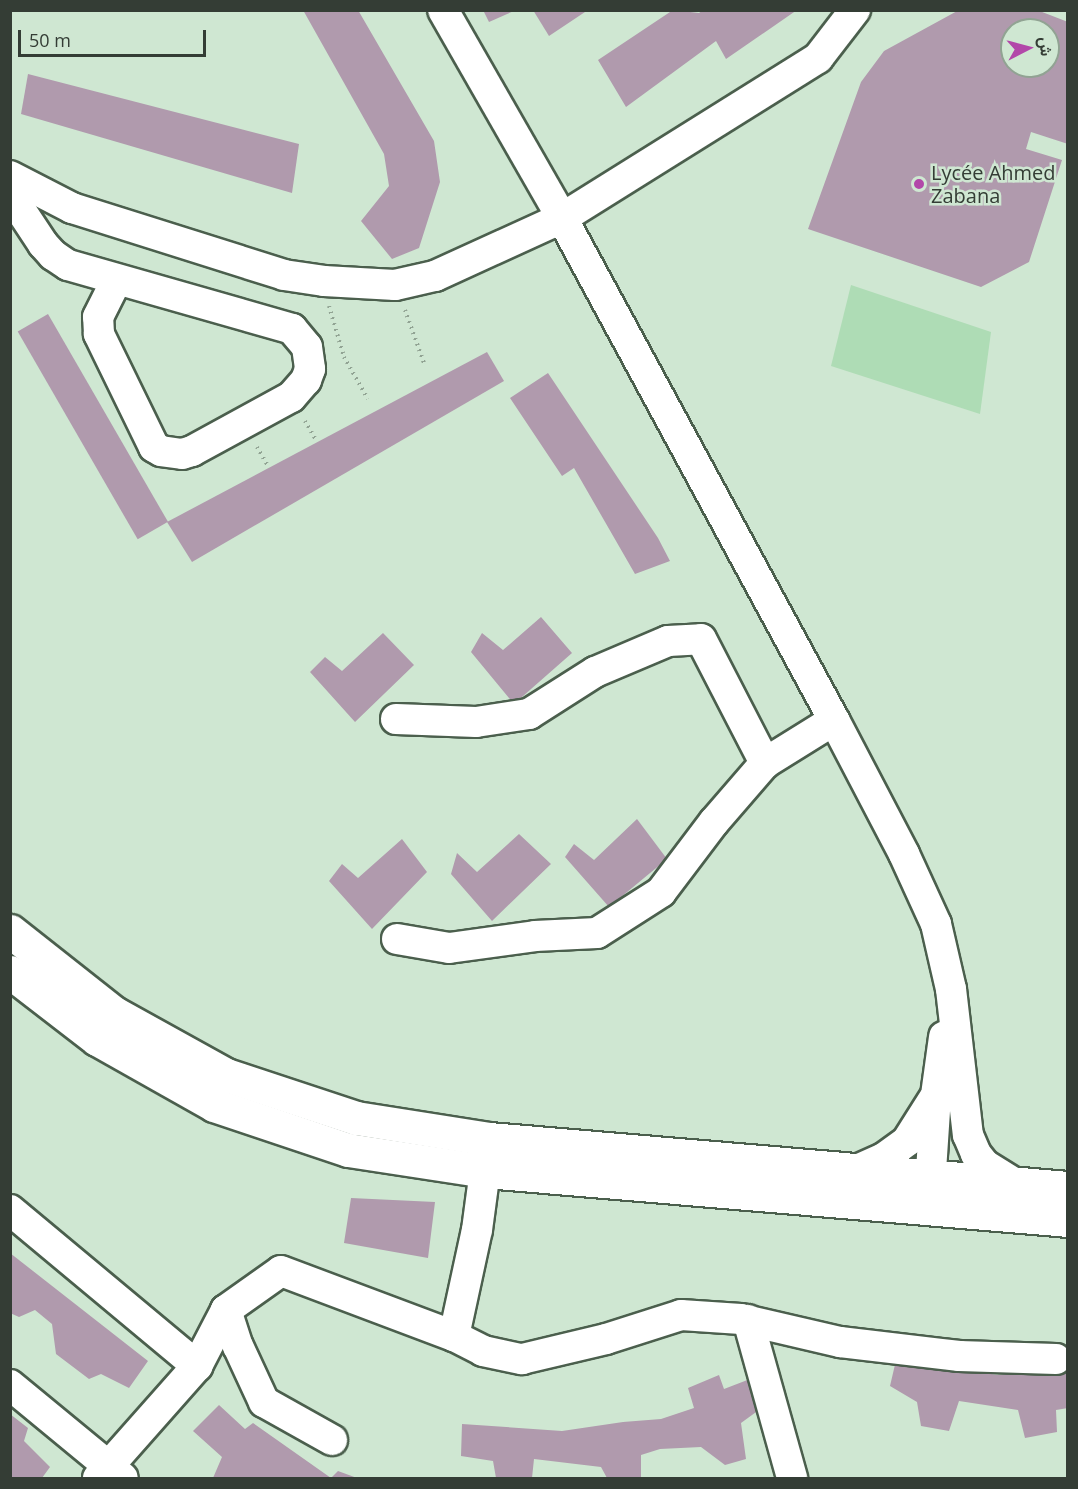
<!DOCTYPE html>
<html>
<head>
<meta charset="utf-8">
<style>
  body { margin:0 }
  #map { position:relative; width:1078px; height:1489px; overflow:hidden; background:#cfe7d2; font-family:"Open Sans",Vazirmatn,sans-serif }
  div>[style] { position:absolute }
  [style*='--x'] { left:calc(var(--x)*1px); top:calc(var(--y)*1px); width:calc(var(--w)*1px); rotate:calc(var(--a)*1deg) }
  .green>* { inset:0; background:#aedcb5 }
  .building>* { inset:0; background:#b09aad; transform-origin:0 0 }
  .path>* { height:4px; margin-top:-2px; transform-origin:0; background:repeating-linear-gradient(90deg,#91a393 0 1.5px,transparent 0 6px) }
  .roads { filter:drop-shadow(2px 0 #4b5f4d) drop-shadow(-2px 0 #4b5f4d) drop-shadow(0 2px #4b5f4d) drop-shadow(0 -2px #4b5f4d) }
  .minor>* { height:30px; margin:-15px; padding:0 15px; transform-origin:15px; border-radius:15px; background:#fff }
  .major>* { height:33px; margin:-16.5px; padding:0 16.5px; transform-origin:16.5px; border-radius:16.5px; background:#fff }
  .dots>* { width:16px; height:16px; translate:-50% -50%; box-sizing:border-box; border:3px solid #cfe7d2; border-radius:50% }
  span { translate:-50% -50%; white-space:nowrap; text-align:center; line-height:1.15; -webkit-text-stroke:5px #cfe7d2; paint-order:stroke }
  .poi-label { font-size:20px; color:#343d35 }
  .left { translate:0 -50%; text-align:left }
  .frame { position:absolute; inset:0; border:12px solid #343d35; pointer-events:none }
  .north { position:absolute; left:1000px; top:18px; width:60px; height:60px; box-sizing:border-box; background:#cfe7d2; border:2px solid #91a393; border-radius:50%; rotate:84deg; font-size:16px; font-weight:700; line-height:24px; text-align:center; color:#343d35 }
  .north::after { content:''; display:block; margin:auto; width:21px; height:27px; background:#b248a9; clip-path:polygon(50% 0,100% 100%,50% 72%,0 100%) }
  .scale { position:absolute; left:18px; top:30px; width:188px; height:27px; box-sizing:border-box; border:3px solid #343d35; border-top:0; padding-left:8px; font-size:18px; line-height:21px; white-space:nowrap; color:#343d35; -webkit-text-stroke:4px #cfe7d2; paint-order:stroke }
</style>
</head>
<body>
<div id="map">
  <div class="green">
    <div style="clip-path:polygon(851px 285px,991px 332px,980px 414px,831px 366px)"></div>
  </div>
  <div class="building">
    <div style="clip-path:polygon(303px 10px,358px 10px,434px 141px,440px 182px,419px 248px,392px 259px,361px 221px,389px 186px,384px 154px)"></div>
    <div style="clip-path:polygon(483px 10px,516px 10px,489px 22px)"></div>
    <div style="clip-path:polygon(533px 10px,588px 10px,549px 36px)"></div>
    <div style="clip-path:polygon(673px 10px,699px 13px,703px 10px,797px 10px,726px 59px,716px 41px,626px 107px,598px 60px)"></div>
    <div style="clip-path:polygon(evenodd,959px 10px,1037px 10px,1068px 22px,1068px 144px,1031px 132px,1026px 149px,1062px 160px,1029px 262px,981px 287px,808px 229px,861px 82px,884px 51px,959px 10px,1012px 30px,1048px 30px,1048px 66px,1012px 66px,1012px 30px)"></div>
    <div style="clip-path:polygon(28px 74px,299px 144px,292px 193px,21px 114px)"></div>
    <div style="left:48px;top:314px;width:240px;height:35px;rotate:60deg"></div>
    <div style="clip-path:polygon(487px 352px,504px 381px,192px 562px,167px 522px)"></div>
    <div style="clip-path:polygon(548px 373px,658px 538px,670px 561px,635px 574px,574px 468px,562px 476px,510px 398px)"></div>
    <div style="clip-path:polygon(541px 617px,572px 653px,514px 704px,471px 652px,482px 633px,503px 650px)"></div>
    <div style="clip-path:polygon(383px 633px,414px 665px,355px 722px,310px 672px,325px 657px,342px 671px)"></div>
    <div style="clip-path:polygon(637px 819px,667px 859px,609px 907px,565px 857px,574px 844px,594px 860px)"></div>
    <div style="clip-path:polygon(519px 834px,551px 864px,492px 921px,451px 874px,457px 853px,477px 872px)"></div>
    <div style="clip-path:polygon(402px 839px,427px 872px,372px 929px,329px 881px,342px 864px,358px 878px)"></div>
    <div style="clip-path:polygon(351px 1198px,435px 1202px,428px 1258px,344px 1243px)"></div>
    <div style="clip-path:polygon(10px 1253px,148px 1361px,129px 1388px,101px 1374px,89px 1379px,56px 1354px,52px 1324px,35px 1310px,19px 1317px,10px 1313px)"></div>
    <div style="clip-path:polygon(897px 1356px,997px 1375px,1068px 1369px,1068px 1408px,1056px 1410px,1057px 1432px,1025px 1438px,1018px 1410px,959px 1401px,949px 1431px,921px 1426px,917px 1402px,890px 1386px)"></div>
    <div style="clip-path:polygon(719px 1375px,724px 1389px,750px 1379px,763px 1407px,741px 1423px,746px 1459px,725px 1465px,701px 1447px,660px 1449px,641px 1455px,641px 1478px,607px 1478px,601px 1467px,534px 1459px,532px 1478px,496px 1478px,493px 1461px,461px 1456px,462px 1424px,562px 1431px,623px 1422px,661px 1419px,694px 1408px,688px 1388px)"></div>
    <div style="clip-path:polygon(219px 1405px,245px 1429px,253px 1423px,331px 1478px,213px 1478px,222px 1457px,193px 1431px)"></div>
    <div style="clip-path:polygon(10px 1414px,28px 1428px,24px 1441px,50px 1467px,42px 1478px,10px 1478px)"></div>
    <div style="clip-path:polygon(338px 1471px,357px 1478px,331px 1478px)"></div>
  </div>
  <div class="path">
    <div style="--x:329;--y:306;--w:53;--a:73.6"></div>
    <div style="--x:344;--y:357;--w:48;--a:60.3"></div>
    <div style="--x:405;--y:310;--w:56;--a:70.3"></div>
    <div style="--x:305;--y:421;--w:20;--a:60"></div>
    <div style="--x:257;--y:447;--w:20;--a:60"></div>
  </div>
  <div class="roads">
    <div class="minor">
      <div style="--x:443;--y:10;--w:240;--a:60.2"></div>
      <div style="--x:562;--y:218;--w:571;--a:61.55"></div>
      <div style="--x:834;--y:720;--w:151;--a:62.4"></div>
      <div style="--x:904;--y:854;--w:77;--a:65.4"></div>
      <div style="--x:936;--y:924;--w:67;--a:77"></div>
      <div style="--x:951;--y:989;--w:147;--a:83.4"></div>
      <div style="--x:968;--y:1135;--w:21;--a:67"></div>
      <div style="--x:976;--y:1154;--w:14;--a:51"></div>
      <div style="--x:985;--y:1165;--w:36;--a:32"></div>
      <div style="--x:10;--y:176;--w:70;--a:27.3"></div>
      <div style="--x:72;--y:208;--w:222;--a:17.5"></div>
      <div style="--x:284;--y:275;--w:40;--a:8.5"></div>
      <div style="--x:324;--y:281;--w:71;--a:3.2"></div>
      <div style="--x:395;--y:285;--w:41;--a:-12.7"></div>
      <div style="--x:435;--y:276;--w:140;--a:-24.5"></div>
      <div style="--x:562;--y:218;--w:302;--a:-32"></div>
      <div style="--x:818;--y:58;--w:61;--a:-52.4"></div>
      <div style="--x:10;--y:194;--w:60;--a:56.6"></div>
      <div style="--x:43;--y:244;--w:15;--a:48"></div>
      <div style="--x:53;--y:255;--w:18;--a:34"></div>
      <div style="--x:68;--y:265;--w:233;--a:15.9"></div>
      <div style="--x:292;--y:329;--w:23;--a:50"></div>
      <div style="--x:307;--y:347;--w:22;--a:82"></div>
      <div style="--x:310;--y:369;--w:12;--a:110"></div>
      <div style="--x:306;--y:380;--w:23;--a:131"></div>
      <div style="--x:291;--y:397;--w:113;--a:151.4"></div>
      <div style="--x:192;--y:451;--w:10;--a:163"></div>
      <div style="--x:182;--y:454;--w:21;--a:-172"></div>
      <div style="--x:161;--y:451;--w:8;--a:-150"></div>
      <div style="--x:154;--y:447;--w:126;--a:-116"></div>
      <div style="--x:99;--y:334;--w:17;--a:-93"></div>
      <div style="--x:98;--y:317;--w:42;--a:-63.4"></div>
      <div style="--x:396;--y:719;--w:80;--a:2.1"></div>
      <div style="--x:476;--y:722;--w:54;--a:-8.6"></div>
      <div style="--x:529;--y:714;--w:78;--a:-32.5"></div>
      <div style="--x:595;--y:672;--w:79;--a:-23"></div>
      <div style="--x:668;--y:641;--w:33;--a:-3"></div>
      <div style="--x:701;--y:639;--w:140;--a:62.7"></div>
      <div style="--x:765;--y:763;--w:81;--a:-31.9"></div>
      <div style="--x:397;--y:939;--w:53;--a:9.8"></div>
      <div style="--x:449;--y:948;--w:87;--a:-7.9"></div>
      <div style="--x:535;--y:936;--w:62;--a:-2.8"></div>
      <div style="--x:597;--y:933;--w:76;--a:-32.6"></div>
      <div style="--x:661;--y:892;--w:88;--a:-52.9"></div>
      <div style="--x:714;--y:822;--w:78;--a:-49.2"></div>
      <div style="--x:857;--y:1170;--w:30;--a:-24"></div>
      <div style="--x:884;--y:1158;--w:29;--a:-36"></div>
      <div style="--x:907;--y:1141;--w:49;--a:-57.6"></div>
      <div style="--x:929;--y:1201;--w:106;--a:-86.2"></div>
      <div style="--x:936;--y:1095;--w:59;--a:-82.1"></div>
      <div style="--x:10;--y:1210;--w:244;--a:39.8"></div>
      <div style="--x:226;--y:1310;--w:38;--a:72"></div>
      <div style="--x:238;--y:1346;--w:62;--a:65.1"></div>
      <div style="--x:264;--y:1402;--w:78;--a:29.2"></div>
      <div style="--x:748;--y:1320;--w:164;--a:74.4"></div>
      <div style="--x:454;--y:1336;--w:33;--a:27"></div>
      <div style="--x:483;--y:1351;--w:40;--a:12"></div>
      <div style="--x:522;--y:1359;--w:86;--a:-13.4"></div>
      <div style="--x:606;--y:1339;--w:79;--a:-17.7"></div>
      <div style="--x:681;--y:1315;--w:60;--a:3.8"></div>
      <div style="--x:741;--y:1319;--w:102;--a:13.1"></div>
      <div style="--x:840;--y:1342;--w:120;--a:6.7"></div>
      <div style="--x:959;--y:1356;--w:97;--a:1.8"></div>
      <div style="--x:10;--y:1385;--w:146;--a:39.5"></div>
      <div style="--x:98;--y:1478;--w:149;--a:-48.5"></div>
      <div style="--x:197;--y:1366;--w:63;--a:-62.6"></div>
      <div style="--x:226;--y:1310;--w:67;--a:-35.3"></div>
      <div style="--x:281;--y:1271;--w:185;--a:20.6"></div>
      <div style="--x:454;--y:1336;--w:108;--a:-77.8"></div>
      <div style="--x:477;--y:1230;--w:83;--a:-82.4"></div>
    </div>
    <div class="major">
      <div style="--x:10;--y:931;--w:132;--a:38.3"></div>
      <div style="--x:114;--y:1013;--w:128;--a:29"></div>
      <div style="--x:226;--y:1075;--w:137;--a:18.3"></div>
      <div style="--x:356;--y:1118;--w:135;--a:9"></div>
      <div style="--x:489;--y:1139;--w:581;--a:4.84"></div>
      <div style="--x:10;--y:972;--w:110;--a:37.6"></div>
      <div style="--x:97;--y:1039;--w:134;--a:29.4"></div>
      <div style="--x:214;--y:1105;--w:141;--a:18.6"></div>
      <div style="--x:348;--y:1150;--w:139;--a:8.7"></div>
      <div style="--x:485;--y:1171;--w:585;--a:4.8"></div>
    </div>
  </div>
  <div class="dots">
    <div style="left:919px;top:184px;background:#b248a9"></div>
  </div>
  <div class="poi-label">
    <span class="left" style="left:931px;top:184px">Lycée Ahmed<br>Zabana</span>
  </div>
  <div class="frame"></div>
  <div class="north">ش</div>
  <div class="scale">50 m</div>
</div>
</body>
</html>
